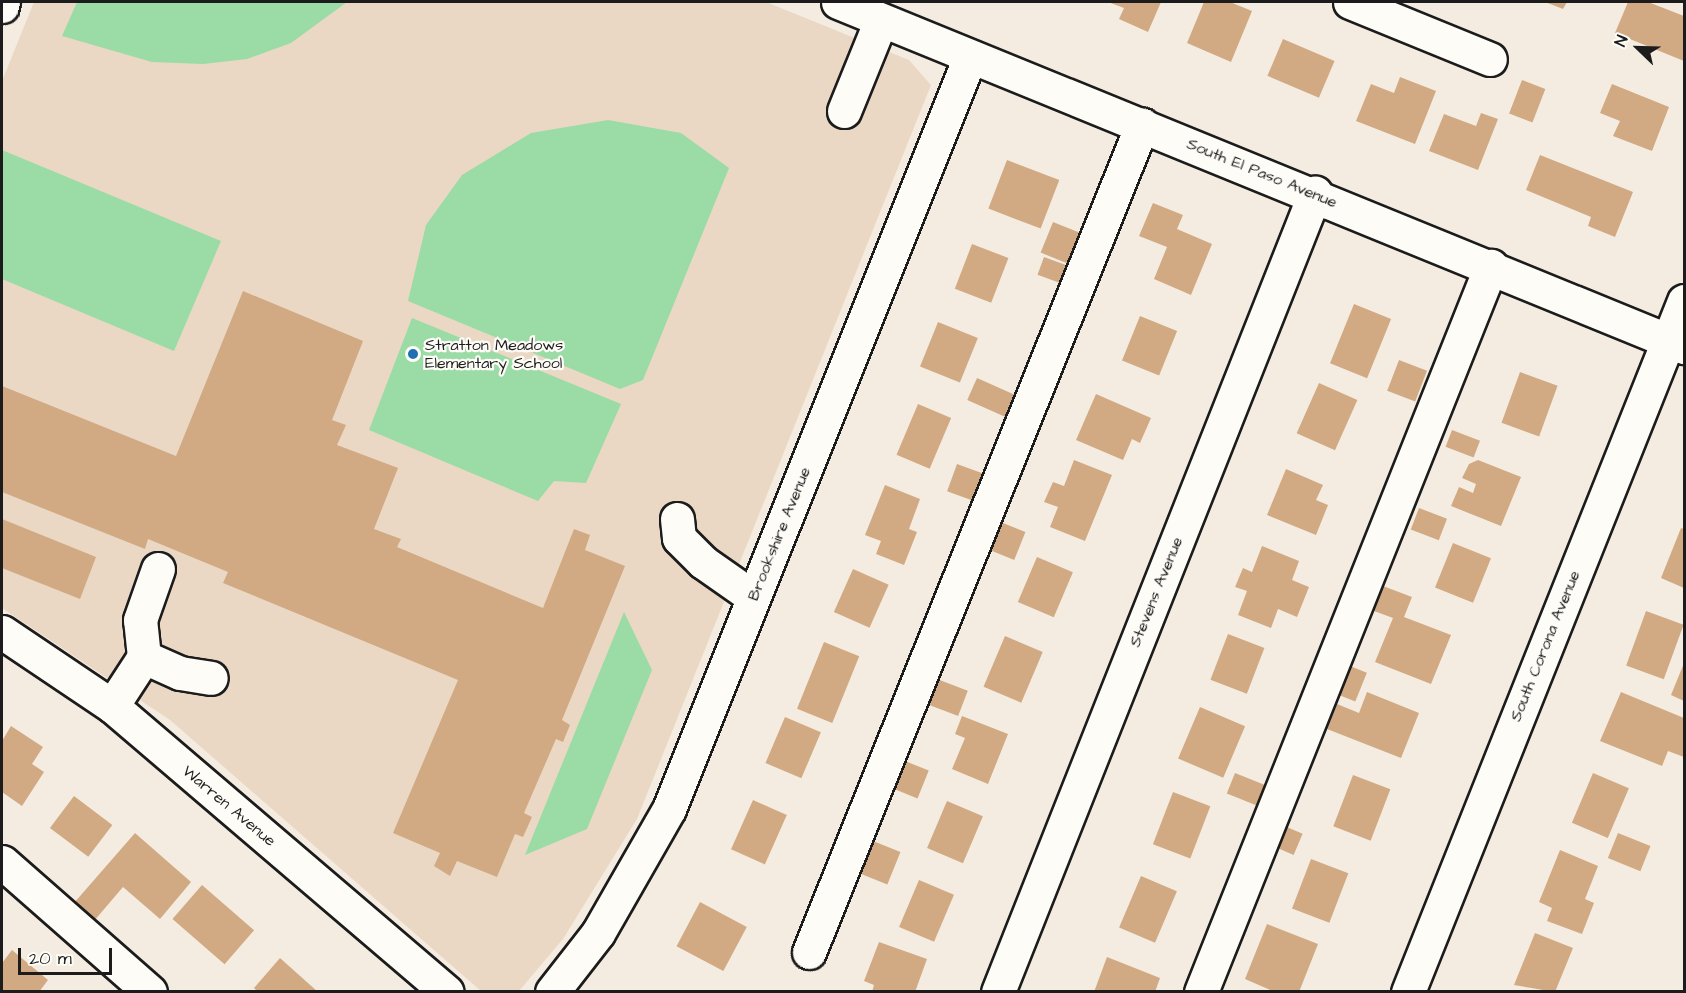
<!DOCTYPE html>
<html>
<head>
<meta charset="utf-8">
<style>
  body { margin:0 }
  #map { position:relative; width:1686px; height:993px; overflow:hidden; background:#f4ece0; font-family:"Architects Daughter",sans-serif }
  div>[style] { position:absolute }
  [style*='--x'] { left:calc(var(--x)*1px); top:calc(var(--y)*1px); width:calc(var(--w)*1px); rotate:calc(var(--a)*1deg) }
  .built>* { inset:0; background:#ead8c4 }
  .green>* { inset:0; background:#9adba6 }
  .building>* { inset:0; background:#d1aa83; transform-origin:0 0 }
  .roads { filter:drop-shadow(2px 0 #1c1c1c) drop-shadow(-2px 0 #1c1c1c) drop-shadow(0 2px #1c1c1c) drop-shadow(0 -2px #1c1c1c) }
  .minor>* { height:33px; margin:-16.5px; padding:0 16.5px; transform-origin:16.5px; border-radius:16.5px; background:#fdfcf7 }
  .dots>* { width:16px; height:16px; translate:-50% -50%; box-sizing:border-box; border:3px solid #fdfcf7; border-radius:50% }
  span { translate:-50% -50%; white-space:nowrap; text-align:center; line-height:1.15; -webkit-text-stroke:4.5px #fdfcf7; paint-order:stroke }
  .street-label { font-size:16px; color:#1c1c1c }
  .poi-label { font-size:16px; color:#1c1c1c }
  .left { translate:0 -50%; text-align:left }
  .frame { position:absolute; inset:0; border:3px solid #1c1c1c; pointer-events:none }
  .north { position:absolute; left:1608px; top:18px; width:60px; height:60px; -webkit-text-stroke:4px #fdfcf7; paint-order:stroke; rotate:293deg; font-size:16px; font-weight:700; line-height:24px; text-align:center; color:#1c1c1c }
  .north::after { content:''; display:block; margin:auto; width:21px; height:27px; background:#1c1c1c; clip-path:polygon(50% 0,100% 100%,50% 72%,0 100%) }
  .scale { position:absolute; left:18px; top:948px; width:94px; height:27px; box-sizing:border-box; border:3px solid #1c1c1c; border-top:0; padding-left:8px; font-size:18px; line-height:21px; white-space:nowrap; color:#1c1c1c; -webkit-text-stroke:4px #fdfcf7; paint-order:stroke }
</style>
</head>
<body>
<div id="map">
  <div class="built">
    <div style="clip-path:polygon(34px 2px,766px 2px,909px 60px,931px 85px,637px 819px,563px 939px,519px 991px,481px 991px,170px 720px,2px 608px,2px 81px)"></div>
  </div>
  <div class="green">
    <div style="clip-path:polygon(77px 2px,347px 2px,291px 43px,247px 59px,203px 64px,152px 62px,62px 36px)"></div>
    <div style="clip-path:polygon(608px 120px,681px 133px,729px 168px,643px 380px,620px 389px,408px 301px,426px 225px,462px 175px,531px 133px)"></div>
    <div style="clip-path:polygon(2px 150px,221px 241px,174px 351px,2px 279px)"></div>
    <div style="clip-path:polygon(412px 318px,621px 404px,586px 483px,554px 481px,538px 501px,369px 430px)"></div>
    <div style="clip-path:polygon(624px 612px,652px 670px,587px 829px,525px 855px)"></div>
  </div>
  <div class="building">
    <div style="clip-path:polygon(1108px 2px,1161px 2px,1148px 32px,1119px 19px,1124px 8px)"></div>
    <div style="clip-path:polygon(1204px 2px,1230px 2px,1252px 11px,1231px 62px,1187px 43px)"></div>
    <div style="clip-path:polygon(1545px 2px,1567px 2px,1563px 9px)"></div>
    <div style="clip-path:polygon(1628px 2px,1648px 2px,1684px 16px,1684px 61px,1615px 33px)"></div>
    <div style="left:1283px;top:39px;width:56px;height:40px;rotate:23deg"></div>
    <div style="clip-path:polygon(1400px 77px,1436px 91px,1415px 144px,1356px 121px,1371px 84px,1394px 93px)"></div>
    <div style="left:1522px;top:80px;width:25px;height:36px;rotate:21deg"></div>
    <div style="clip-path:polygon(1612px 84px,1669px 107px,1652px 151px,1613px 136px,1620px 121px,1600px 113px)"></div>
    <div style="clip-path:polygon(1481px 113px,1498px 119px,1478px 170px,1429px 151px,1444px 114px,1476px 126px)"></div>
    <div style="clip-path:polygon(1540px 155px,1633px 192px,1615px 237px,1588px 226px,1591px 217px,1526px 190px)"></div>
    <div style="left:1007px;top:160px;width:56px;height:52px;rotate:21deg"></div>
    <div style="clip-path:polygon(1153px 203px,1183px 215px,1177px 229px,1212px 244px,1191px 295px,1154px 279px,1167px 247px,1139px 236px)"></div>
    <div style="left:1053px;top:222px;width:35px;height:33px;rotate:22deg"></div>
    <div style="left:972px;top:244px;width:39px;height:48px;rotate:21deg"></div>
    <div style="left:1044px;top:257px;width:29px;height:19px;rotate:20deg"></div>
    <div style="clip-path:polygon(243px 291px,363px 341px,332px 420px,346px 425px,337px 445px,398px 468px,374px 529px,401px 539px,397px 547px,543px 608px,574px 529px,590px 535px,585px 550px,625px 566px,562px 720px,570px 725px,563px 742px,556px 739px,524px 813px,532px 817px,523px 837px,515px 834px,497px 877px,457px 861px,450px 876px,434px 866px,440px 853px,393px 833px,458px 680px,223px 583px,228px 572px,148px 539px,145px 549px,2px 492px,2px 386px,176px 456px)"></div>
    <div style="left:1354px;top:304px;width:40px;height:64px;rotate:22deg"></div>
    <div style="left:1140px;top:316px;width:40px;height:48px;rotate:22deg"></div>
    <div style="left:938px;top:322px;width:43px;height:48px;rotate:22deg"></div>
    <div style="left:1399px;top:360px;width:30px;height:33px;rotate:21deg"></div>
    <div style="left:1520px;top:372px;width:40px;height:54px;rotate:20deg"></div>
    <div style="left:977px;top:378px;width:48px;height:24px;rotate:24deg"></div>
    <div style="left:1319px;top:383px;width:42px;height:55px;rotate:24deg"></div>
    <div style="clip-path:polygon(1096px 394px,1151px 418px,1140px 443px,1132px 439px,1123px 460px,1076px 440px)"></div>
    <div style="left:918px;top:404px;width:36px;height:55px;rotate:23deg"></div>
    <div style="left:1452px;top:430px;width:30px;height:18px;rotate:21deg"></div>
    <div style="clip-path:polygon(1074px 460px,1112px 475px,1085px 541px,1050px 527px,1058px 507px,1044px 502px,1053px 482px,1064px 486px)"></div>
    <div style="clip-path:polygon(1478px 460px,1521px 477px,1501px 526px,1451px 506px,1459px 487px,1473px 493px,1476px 484px,1462px 478px,1469px 464px)"></div>
    <div style="left:957px;top:464px;width:35px;height:29px;rotate:20deg"></div>
    <div style="clip-path:polygon(1286px 469px,1323px 485px,1316px 500px,1328px 505px,1316px 535px,1267px 515px)"></div>
    <div style="clip-path:polygon(885px 485px,920px 499px,909px 529px,917px 532px,904px 565px,876px 554px,881px 541px,865px 535px)"></div>
    <div style="left:1419px;top:508px;width:30px;height:23px;rotate:21deg"></div>
    <div style="clip-path:polygon(2px 519px,96px 557px,80px 599px,2px 568px)"></div>
    <div style="left:993px;top:519px;width:35px;height:30px;rotate:22deg"></div>
    <div style="clip-path:polygon(1681px 528px,1684px 529px,1684px 588px,1661px 578px)"></div>
    <div style="left:1453px;top:543px;width:41px;height:48px;rotate:22deg"></div>
    <div style="clip-path:polygon(1262px 546px,1299px 561px,1292px 580px,1309px 587px,1297px 617px,1278px 609px,1271px 628px,1238px 615px,1247px 591px,1235px 587px,1243px 568px,1252px 572px)"></div>
    <div style="left:1037px;top:557px;width:39px;height:49px;rotate:23deg"></div>
    <div style="left:853px;top:569px;width:39px;height:47px;rotate:24deg"></div>
    <div style="clip-path:polygon(1383px 586px,1412px 597px,1404px 617px,1451px 635px,1431px 684px,1375px 662px,1393px 618px,1374px 611px)"></div>
    <div style="left:1646px;top:611px;width:40px;height:58px;rotate:20deg"></div>
    <div style="left:1228px;top:634px;width:39px;height:49px;rotate:21deg"></div>
    <div style="left:1005px;top:636px;width:41px;height:55px;rotate:23deg"></div>
    <div style="left:824px;top:642px;width:38px;height:72px;rotate:22deg"></div>
    <div style="left:1340px;top:662px;width:29px;height:31px;rotate:22deg"></div>
    <div style="clip-path:polygon(1684px 663px,1684px 701px,1671px 695px)"></div>
    <div style="left:937px;top:679px;width:33px;height:27px;rotate:21deg"></div>
    <div style="clip-path:polygon(1367px 692px,1419px 713px,1401px 758px,1327px 729px,1337px 704px,1359px 713px)"></div>
    <div style="clip-path:polygon(1621px 692px,1684px 718px,1684px 757px,1668px 751px,1662px 766px,1600px 741px)"></div>
    <div style="left:1200px;top:707px;width:49px;height:56px;rotate:23deg"></div>
    <div style="clip-path:polygon(962px 716px,1008px 734px,988px 784px,952px 769px,965px 738px,955px 734px)"></div>
    <div style="left:785px;top:717px;width:39px;height:50px;rotate:23deg"></div>
    <div style="clip-path:polygon(11px 726px,43px 747px,32px 764px,44px 772px,22px 806px,2px 792px,2px 741px)"></div>
    <div style="left:900px;top:759px;width:31px;height:30px;rotate:22deg"></div>
    <div style="left:1235px;top:773px;width:35px;height:22px;rotate:22deg"></div>
    <div style="left:1593px;top:773px;width:39px;height:54px;rotate:23deg"></div>
    <div style="left:1353px;top:775px;width:40px;height:55px;rotate:21deg"></div>
    <div style="left:1173px;top:792px;width:40px;height:56px;rotate:21deg"></div>
    <div style="left:74px;top:796px;width:48px;height:40px;rotate:37deg"></div>
    <div style="left:753px;top:800px;width:37px;height:54px;rotate:24deg"></div>
    <div style="left:947px;top:801px;width:39px;height:51px;rotate:23deg"></div>
    <div style="left:1275px;top:822px;width:30px;height:23px;rotate:23deg"></div>
    <div style="clip-path:polygon(135px 833px,191px 882px,160px 919px,123px 887px,94px 921px,74px 903px)"></div>
    <div style="left:1618px;top:833px;width:35px;height:27px;rotate:22deg"></div>
    <div style="left:868px;top:839px;width:35px;height:35px;rotate:22deg"></div>
    <div style="clip-path:polygon(1560px 850px,1598px 866px,1585px 899px,1594px 903px,1582px 934px,1547px 921px,1552px 908px,1539px 902px)"></div>
    <div style="left:1311px;top:859px;width:40px;height:53px;rotate:21deg"></div>
    <div style="left:1141px;top:876px;width:39px;height:56px;rotate:23deg"></div>
    <div style="left:919px;top:880px;width:38px;height:51px;rotate:23deg"></div>
    <div style="left:202px;top:885px;width:69px;height:45px;rotate:41deg"></div>
    <div style="left:700px;top:902px;width:53px;height:50px;rotate:28deg"></div>
    <div style="clip-path:polygon(1267px 924px,1318px 944px,1299px 992px,1275px 992px,1245px 979px)"></div>
    <div style="clip-path:polygon(1535px 933px,1573px 948px,1555px 992px,1514px 985px)"></div>
    <div style="clip-path:polygon(879px 942px,927px 959px,915px 992px,872px 992px,874px 985px,864px 981px)"></div>
    <div style="clip-path:polygon(12px 950px,48px 980px,39px 992px,2px 992px,2px 963px)"></div>
    <div style="clip-path:polygon(1107px 957px,1160px 978px,1155px 992px,1094px 992px)"></div>
    <div style="clip-path:polygon(280px 958px,318px 992px,258px 992px,254px 988px)"></div>
  </div>
  <div class="roads">
    <div class="minor">
      <div style="--x:838;--y:2;--w:914;--a:22.19"></div>
      <div style="--x:1350;--y:2;--w:151;--a:22.2"></div>
      <div style="--x:2;--y:6;--w:4;--a:-76"></div>
      <div style="--x:844;--y:111;--w:98;--a:-67.9"></div>
      <div style="--x:677;--y:519;--w:19;--a:84"></div>
      <div style="--x:679;--y:538;--w:34;--a:45"></div>
      <div style="--x:703;--y:562;--w:61;--a:35"></div>
      <div style="--x:2;--y:632;--w:133;--a:33.9"></div>
      <div style="--x:112;--y:706;--w:440;--a:40.5"></div>
      <div style="--x:144;--y:657;--w:37;--a:-96"></div>
      <div style="--x:140;--y:620;--w:54;--a:-70.6"></div>
      <div style="--x:112;--y:706;--w:59;--a:-56.9"></div>
      <div style="--x:144;--y:657;--w:39;--a:24"></div>
      <div style="--x:180;--y:673;--w:31;--a:9"></div>
      <div style="--x:2;--y:862;--w:197;--a:41.3"></div>
      <div style="--x:809;--y:952;--w:892;--a:-68.07"></div>
      <div style="--x:552;--y:992;--w:75;--a:-52.1"></div>
      <div style="--x:598;--y:933;--w:143;--a:-60.2"></div>
      <div style="--x:669;--y:809;--w:810;--a:-68.19"></div>
      <div style="--x:998;--y:992;--w:860;--a:-68.36"></div>
      <div style="--x:1201;--y:992;--w:782;--a:-68.23"></div>
      <div style="--x:1408;--y:992;--w:744;--a:-68.23"></div>
    </div>
  </div>
  <div class="dots">
    <div style="left:413px;top:354px;background:#1f6fb2"></div>
  </div>
  <div class="street-label">
    <span style="left:1262px;top:173px;rotate:22deg">South El Paso Avenue</span>
    <span style="left:779px;top:534px;rotate:-68deg">Brookshire Avenue</span>
    <span style="left:1156px;top:592px;rotate:-68deg">Stevens Avenue</span>
    <span style="left:1545px;top:646px;rotate:-68deg">South Corona Avenue</span>
    <span style="left:229px;top:806px;rotate:40deg">Warren Avenue</span>
  </div>
  <div class="poi-label">
    <span class="left" style="left:425px;top:354px">Stratton Meadows<br>Elementary School</span>
  </div>
  <div class="frame"></div>
  <div class="north">N</div>
  <div class="scale">20 m</div>
</div>
</body>
</html>
